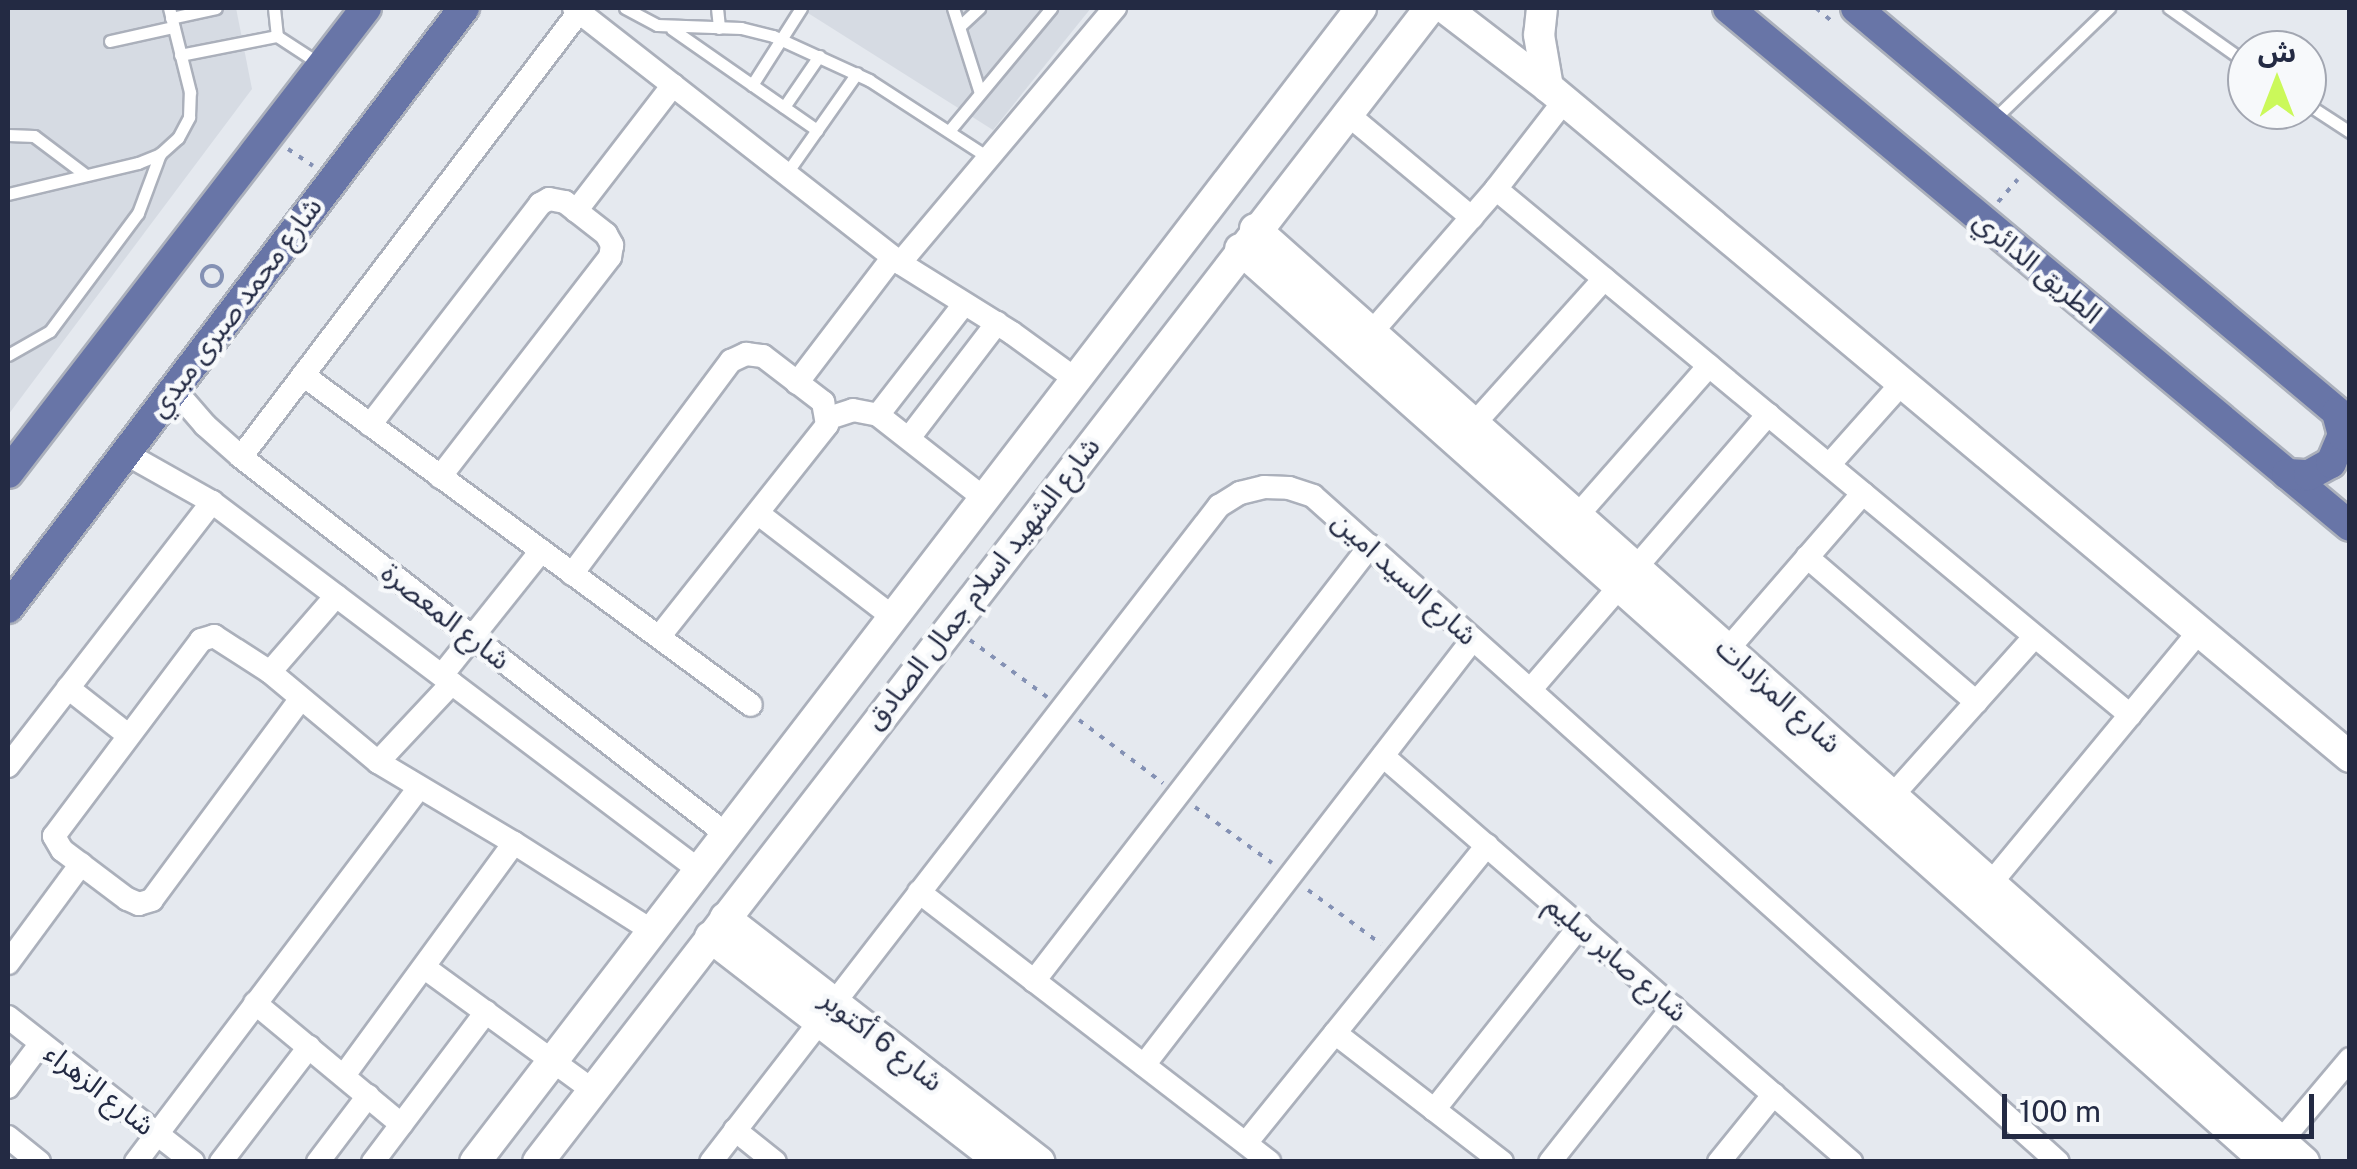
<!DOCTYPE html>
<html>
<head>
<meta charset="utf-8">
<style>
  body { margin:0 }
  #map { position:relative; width:2357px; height:1169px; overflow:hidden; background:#e5e9ef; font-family:"Public Sans","Noto Sans Arabic",sans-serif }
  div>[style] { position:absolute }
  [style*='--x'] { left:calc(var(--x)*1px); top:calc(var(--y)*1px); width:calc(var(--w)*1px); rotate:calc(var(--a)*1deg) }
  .built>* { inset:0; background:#d6dbe3 }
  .path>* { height:4px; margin-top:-2px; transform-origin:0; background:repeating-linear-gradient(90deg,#8491b4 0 5px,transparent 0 13px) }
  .path>.ring { margin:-2px; padding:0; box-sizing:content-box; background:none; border:4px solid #8491b4; border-radius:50% }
  .roads { filter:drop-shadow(2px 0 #abb0bb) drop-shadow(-2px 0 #abb0bb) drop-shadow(0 2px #abb0bb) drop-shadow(0 -2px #abb0bb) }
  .lane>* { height:11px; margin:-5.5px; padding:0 5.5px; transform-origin:5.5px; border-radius:5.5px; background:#fff }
  .street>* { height:22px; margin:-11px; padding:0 11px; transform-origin:11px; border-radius:11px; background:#fff }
  .secondary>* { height:30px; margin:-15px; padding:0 15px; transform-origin:15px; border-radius:15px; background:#fff }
  .primary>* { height:30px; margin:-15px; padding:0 15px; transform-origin:15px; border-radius:15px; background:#6875a7 }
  span { translate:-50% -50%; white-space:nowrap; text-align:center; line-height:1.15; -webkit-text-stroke:9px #f7f9fb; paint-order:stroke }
  .street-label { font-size:28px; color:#232a43 }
  .frame { position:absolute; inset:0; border:10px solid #232a43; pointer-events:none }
  .north { position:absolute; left:2227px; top:30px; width:100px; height:100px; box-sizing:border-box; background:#f7f9fb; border:2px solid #a2a6b1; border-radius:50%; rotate:0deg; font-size:28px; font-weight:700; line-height:40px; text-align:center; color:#232a43 }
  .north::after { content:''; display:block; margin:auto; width:35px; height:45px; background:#cbf95a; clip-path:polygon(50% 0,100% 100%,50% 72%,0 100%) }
  .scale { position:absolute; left:2002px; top:1094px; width:312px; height:45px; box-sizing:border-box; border:5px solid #232a43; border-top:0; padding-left:12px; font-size:30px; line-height:35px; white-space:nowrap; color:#232a43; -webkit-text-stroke:8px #f7f9fb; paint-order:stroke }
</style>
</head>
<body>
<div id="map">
  <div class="built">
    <div style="clip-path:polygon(8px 8px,236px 8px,252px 89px,8px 415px)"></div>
    <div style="clip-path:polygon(800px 8px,1091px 8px,993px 130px)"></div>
  </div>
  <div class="path">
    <div style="--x:1816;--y:8;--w:23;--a:40"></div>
    <div style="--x:288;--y:149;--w:30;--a:34"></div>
    <div style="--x:1998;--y:202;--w:30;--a:-49"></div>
    <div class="ring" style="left:202px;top:266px;width:16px;height:16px"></div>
    <div style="--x:970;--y:640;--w:96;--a:36.5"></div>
    <div style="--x:1079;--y:720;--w:105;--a:36.9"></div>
    <div style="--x:1195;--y:807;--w:95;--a:36"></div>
    <div style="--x:1308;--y:890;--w:91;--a:36.5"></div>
  </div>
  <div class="roads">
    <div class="lane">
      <div style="--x:274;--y:8;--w:28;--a:84"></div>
      <div style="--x:625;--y:8;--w:36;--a:28"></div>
      <div style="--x:657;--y:25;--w:84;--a:2"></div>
      <div style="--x:741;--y:28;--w:33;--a:14"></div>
      <div style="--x:773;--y:36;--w:106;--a:24.6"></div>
      <div style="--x:869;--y:80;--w:143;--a:33"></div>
      <div style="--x:717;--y:8;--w:20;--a:84"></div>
      <div style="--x:953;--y:8;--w:89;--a:72.4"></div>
      <div style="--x:2169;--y:8;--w:95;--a:35.2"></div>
      <div style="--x:171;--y:18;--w:46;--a:-12.5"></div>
      <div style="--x:961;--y:25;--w:25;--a:-43"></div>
      <div style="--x:672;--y:29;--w:177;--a:34.9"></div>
      <div style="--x:110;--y:41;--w:65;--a:-12.5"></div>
      <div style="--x:180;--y:55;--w:99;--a:-11.1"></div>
      <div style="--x:277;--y:36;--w:51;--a:33.1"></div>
      <div style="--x:752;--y:85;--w:91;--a:-57.5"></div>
      <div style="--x:2307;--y:104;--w:51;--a:33.1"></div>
      <div style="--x:784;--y:107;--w:62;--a:-55.5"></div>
      <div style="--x:1994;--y:119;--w:160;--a:-44"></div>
      <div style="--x:949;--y:131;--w:160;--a:-50.3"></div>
      <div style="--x:8;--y:135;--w:26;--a:2"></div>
      <div style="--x:34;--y:136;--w:65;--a:36.9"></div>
      <div style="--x:786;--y:174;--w:123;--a:-54.9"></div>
      <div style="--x:8;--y:194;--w:134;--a:-13.4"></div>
      <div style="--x:138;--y:163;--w:24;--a:-22"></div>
      <div style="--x:160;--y:154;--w:24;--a:-42"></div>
      <div style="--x:178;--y:138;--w:24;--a:-62"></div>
      <div style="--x:189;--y:117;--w:25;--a:-88"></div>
      <div style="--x:190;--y:92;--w:87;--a:-104"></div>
      <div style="--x:8;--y:355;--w:48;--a:-29.7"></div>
      <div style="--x:50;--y:331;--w:147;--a:-53.3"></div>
      <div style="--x:138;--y:213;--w:63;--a:-69.6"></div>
    </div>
    <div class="street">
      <div style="--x:574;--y:8;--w:414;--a:38"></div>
      <div style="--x:900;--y:263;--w:132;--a:32"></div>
      <div style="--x:1012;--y:333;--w:77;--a:36"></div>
      <div style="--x:1345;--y:112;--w:165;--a:39.8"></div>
      <div style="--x:1496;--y:189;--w:824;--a:39.68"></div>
      <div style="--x:576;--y:211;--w:159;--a:-52.4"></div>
      <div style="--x:900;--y:263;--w:334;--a:-49.9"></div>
      <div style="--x:1371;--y:333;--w:191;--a:-49"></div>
      <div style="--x:1496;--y:189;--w:111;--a:-52.3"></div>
      <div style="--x:303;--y:375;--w:556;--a:36.38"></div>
      <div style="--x:797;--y:383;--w:158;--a:-52.7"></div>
      <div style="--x:173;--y:388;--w:49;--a:49.1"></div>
      <div style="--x:205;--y:425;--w:48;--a:41.6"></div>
      <div style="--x:241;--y:457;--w:614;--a:37.86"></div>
      <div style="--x:878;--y:415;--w:140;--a:-52.2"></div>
      <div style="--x:829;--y:418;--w:25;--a:-18"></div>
      <div style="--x:853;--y:410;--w:25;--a:11"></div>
      <div style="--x:878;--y:415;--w:135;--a:38.1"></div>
      <div style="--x:1474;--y:424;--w:195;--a:-48.1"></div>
      <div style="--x:370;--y:425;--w:279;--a:-52.4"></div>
      <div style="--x:540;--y:204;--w:10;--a:-29"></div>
      <div style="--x:549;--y:199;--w:16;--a:11"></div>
      <div style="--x:565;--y:202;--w:52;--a:38"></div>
      <div style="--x:606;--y:234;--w:13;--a:61"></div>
      <div style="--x:612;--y:245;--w:12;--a:99"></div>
      <div style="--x:610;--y:257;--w:278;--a:127.7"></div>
      <div style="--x:909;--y:438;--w:145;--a:-52.6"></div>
      <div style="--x:125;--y:453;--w:100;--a:29.4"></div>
      <div style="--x:212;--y:502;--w:610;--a:37.08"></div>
      <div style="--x:241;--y:457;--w:559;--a:-52.78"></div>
      <div style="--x:1829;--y:465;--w:110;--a:-48.3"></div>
      <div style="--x:760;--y:515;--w:168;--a:37.5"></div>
      <div style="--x:1577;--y:516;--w:200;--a:-48.7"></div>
      <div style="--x:1807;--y:557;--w:223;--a:40.6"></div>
      <div style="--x:572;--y:574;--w:266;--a:-53.3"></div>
      <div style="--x:731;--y:361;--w:17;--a:-25"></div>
      <div style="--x:746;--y:354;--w:17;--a:7"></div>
      <div style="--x:763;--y:356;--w:76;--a:37.5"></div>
      <div style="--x:823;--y:402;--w:23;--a:80"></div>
      <div style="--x:827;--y:425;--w:270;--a:128.4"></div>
      <div style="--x:1728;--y:649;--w:206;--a:-49.1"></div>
      <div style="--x:270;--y:672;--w:101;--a:-49"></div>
      <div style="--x:442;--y:675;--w:159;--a:-51.4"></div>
      <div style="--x:68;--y:688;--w:76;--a:38.1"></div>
      <div style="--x:1531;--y:689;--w:363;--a:-49.2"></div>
      <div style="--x:299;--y:701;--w:247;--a:126.5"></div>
      <div style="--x:152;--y:900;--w:14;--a:163"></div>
      <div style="--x:139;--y:904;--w:13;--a:-157"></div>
      <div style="--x:127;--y:899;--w:81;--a:-143"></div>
      <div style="--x:62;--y:850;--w:16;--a:-120"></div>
      <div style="--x:54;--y:836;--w:245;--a:-53.1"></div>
      <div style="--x:201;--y:640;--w:14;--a:-17"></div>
      <div style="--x:214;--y:636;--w:67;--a:32.7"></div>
      <div style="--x:270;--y:672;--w:141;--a:39.8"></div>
      <div style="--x:378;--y:762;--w:158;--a:30.8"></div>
      <div style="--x:514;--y:843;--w:288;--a:126.2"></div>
      <div style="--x:1383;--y:756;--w:620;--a:40.94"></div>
      <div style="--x:378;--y:762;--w:108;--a:-46.9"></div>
      <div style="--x:8;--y:766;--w:334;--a:-52.3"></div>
      <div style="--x:1892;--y:796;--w:213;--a:-48.2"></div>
      <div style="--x:514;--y:843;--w:164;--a:32.5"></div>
      <div style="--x:1991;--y:883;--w:326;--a:-50.4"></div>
      <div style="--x:919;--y:892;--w:442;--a:37.6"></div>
      <div style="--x:8;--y:963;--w:123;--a:-53.6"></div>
      <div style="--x:425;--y:968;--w:207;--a:36.1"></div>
      <div style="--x:1034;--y:981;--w:550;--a:-52.32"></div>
      <div style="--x:255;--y:1003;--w:190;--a:39.7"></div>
      <div style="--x:8;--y:1017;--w:235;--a:38.1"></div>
      <div style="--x:1335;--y:1033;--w:211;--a:37.7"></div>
      <div style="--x:1144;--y:1065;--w:538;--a:-52.32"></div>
      <div style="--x:8;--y:1087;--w:55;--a:-53.1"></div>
      <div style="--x:1434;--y:1110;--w:235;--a:-51.6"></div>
      <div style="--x:735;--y:1130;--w:51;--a:38.7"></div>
      <div style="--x:8;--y:1137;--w:40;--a:39"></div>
      <div style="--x:2281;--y:1141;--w:107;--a:-49.9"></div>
      <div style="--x:1246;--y:1143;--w:383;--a:-51"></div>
      <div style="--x:136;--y:1162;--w:469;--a:-52.9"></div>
      <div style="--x:221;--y:1162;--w:145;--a:-52.6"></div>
      <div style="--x:318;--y:1162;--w:83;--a:-52.9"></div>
      <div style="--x:373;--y:1162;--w:188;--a:-53"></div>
      <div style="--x:711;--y:1162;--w:830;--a:-52.25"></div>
      <div style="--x:1219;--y:506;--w:25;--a:-32"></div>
      <div style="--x:1240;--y:493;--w:25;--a:-14"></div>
      <div style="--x:1264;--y:487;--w:25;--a:2"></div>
      <div style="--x:1289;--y:488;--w:25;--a:18"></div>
      <div style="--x:1313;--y:496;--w:999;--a:41.8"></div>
      <div style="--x:1550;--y:1162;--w:198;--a:-51.6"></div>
      <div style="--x:1719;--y:1162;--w:87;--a:-51"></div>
    </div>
    <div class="secondary">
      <div style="--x:1445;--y:8;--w:130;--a:37.5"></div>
      <div style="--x:1548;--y:87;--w:1045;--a:39.88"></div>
      <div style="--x:1542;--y:8;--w:27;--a:96"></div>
      <div style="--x:1539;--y:35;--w:53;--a:80.2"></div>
      <div style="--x:1255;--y:229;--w:1404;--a:41.65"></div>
      <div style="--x:1240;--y:249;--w:1374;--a:41.64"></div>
      <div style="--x:725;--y:918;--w:398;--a:37.8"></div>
      <div style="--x:710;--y:937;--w:368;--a:37.7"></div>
      <div style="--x:475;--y:1162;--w:1455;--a:-52.48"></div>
      <div style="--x:538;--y:1162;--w:1459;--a:-52.3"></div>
    </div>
    <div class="primary">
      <div style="--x:1728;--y:8;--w:809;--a:39.79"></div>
      <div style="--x:1856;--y:8;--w:645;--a:40.03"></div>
      <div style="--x:8;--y:473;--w:587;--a:-52.41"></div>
      <div style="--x:2287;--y:474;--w:22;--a:3"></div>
      <div style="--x:2309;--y:475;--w:25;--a:-29"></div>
      <div style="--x:2331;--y:463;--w:30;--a:-67"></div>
      <div style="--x:2343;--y:435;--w:23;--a:-105"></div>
      <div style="--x:8;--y:608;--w:754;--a:-52.77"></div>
    </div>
  </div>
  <div class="street-label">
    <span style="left:2038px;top:267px;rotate:40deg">الطريق الدائري</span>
    <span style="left:235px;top:307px;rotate:-53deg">شارع محمد صبرى مبدي</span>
    <span style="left:1405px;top:578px;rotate:42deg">شارع السيد امين</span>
    <span style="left:982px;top:583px;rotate:-52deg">شارع الشهيد اسلام جمال الصادق</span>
    <span style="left:446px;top:616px;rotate:38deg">شارع المعصرة</span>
    <span style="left:1779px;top:695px;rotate:42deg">شارع المزادات</span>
    <span style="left:1617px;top:958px;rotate:41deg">شارع صابر سليم</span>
    <span style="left:882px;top:1040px;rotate:38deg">شارع 6 أكتوبر</span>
    <span style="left:100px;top:1089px;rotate:38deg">شارع الزهراء</span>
  </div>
  <div class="frame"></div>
  <div class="north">ش</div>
  <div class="scale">100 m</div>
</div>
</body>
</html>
